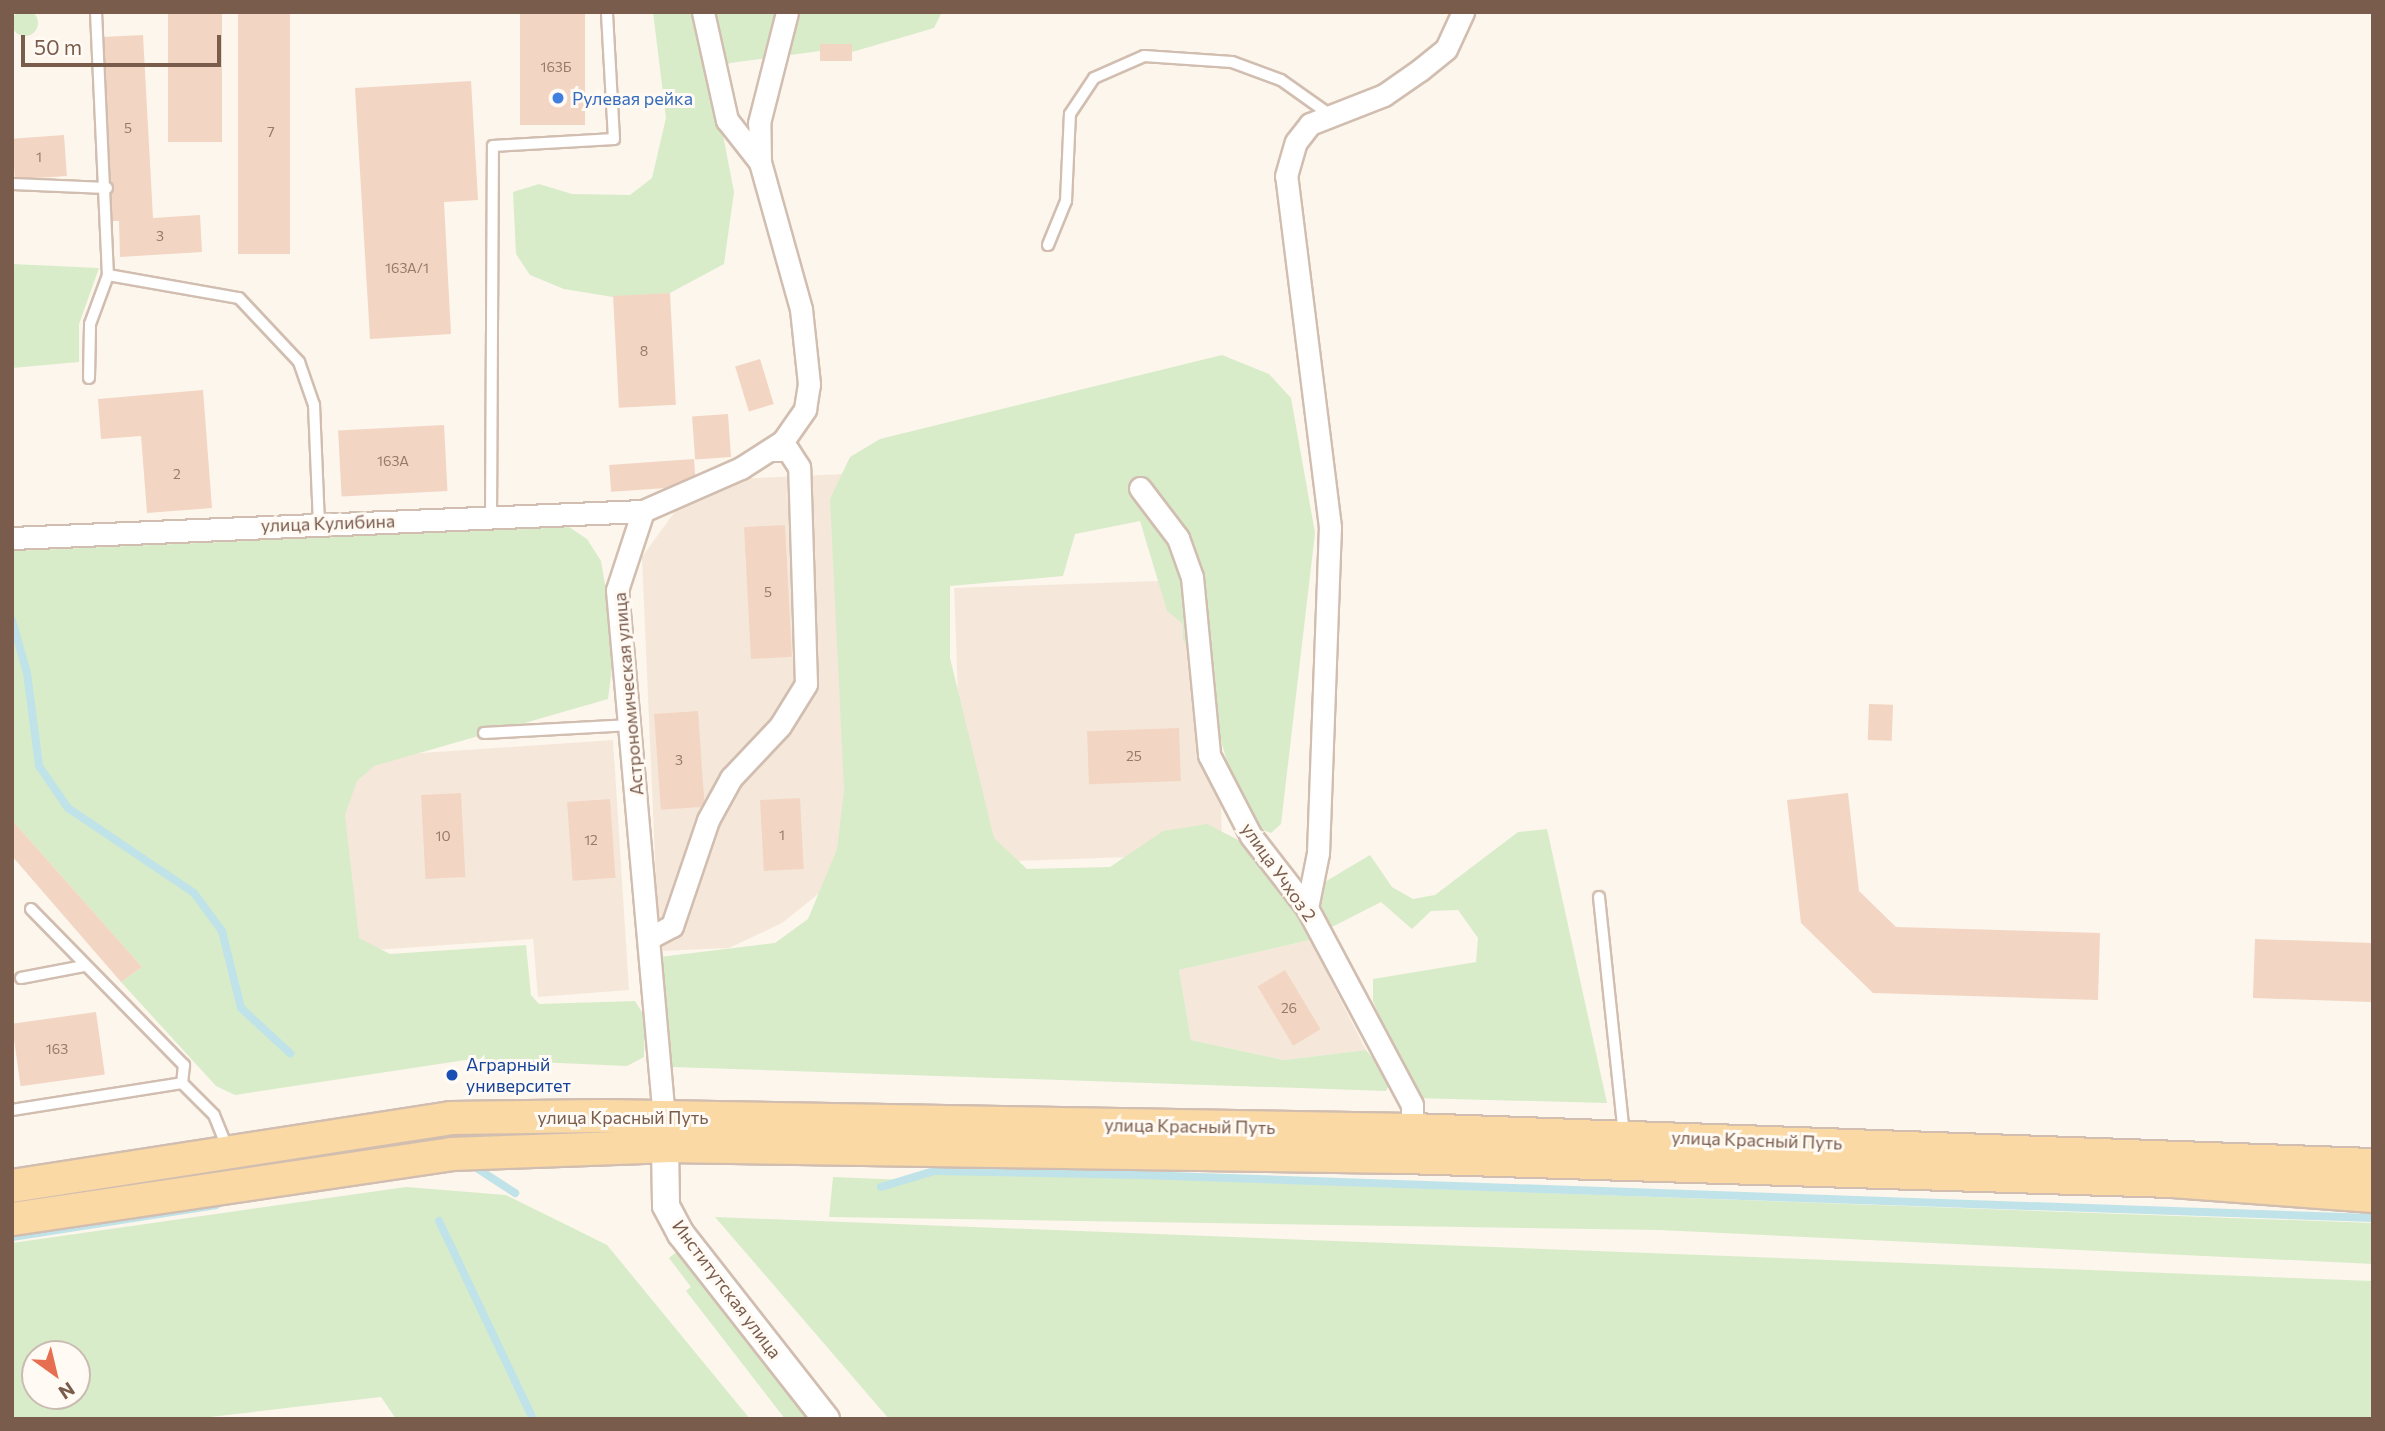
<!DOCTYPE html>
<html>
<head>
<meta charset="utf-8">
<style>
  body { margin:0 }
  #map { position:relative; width:2385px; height:1431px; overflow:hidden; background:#fdf6ec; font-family:Commissioner,sans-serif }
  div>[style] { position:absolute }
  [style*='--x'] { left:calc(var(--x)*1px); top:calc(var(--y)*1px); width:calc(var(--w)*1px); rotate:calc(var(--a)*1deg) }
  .residential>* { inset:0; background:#f5e8da; transform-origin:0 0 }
  .green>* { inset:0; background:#d8ecc9 }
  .round { border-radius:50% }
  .stream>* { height:8px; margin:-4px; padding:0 4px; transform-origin:4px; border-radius:4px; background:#bfe3e8 }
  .building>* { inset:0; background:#f3d5c3; transform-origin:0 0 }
  .roads { filter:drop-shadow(2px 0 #d1beb0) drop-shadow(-2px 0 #d1beb0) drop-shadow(0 2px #d1beb0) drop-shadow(0 -2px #d1beb0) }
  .service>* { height:10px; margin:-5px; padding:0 5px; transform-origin:5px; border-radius:5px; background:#fff }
  .minor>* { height:21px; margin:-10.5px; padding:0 10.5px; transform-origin:10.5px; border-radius:10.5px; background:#fff }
  .tertiary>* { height:26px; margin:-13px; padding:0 13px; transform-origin:13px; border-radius:13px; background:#fff }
  .primary>* { height:32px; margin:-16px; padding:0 16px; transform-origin:16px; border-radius:16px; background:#fbd9a5 }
  .dots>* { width:19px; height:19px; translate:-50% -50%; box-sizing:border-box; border:4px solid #fffaf3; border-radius:50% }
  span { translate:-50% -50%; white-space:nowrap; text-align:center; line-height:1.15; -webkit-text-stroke:6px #fffaf3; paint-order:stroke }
  .number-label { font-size:14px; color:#987a6a }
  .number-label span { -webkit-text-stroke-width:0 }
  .shop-label { font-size:18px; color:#366cbe }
  .left { translate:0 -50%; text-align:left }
  .street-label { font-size:18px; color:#7a5c4d }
  .transit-label { font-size:18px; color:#164399 }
  .frame { position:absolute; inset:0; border:14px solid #7a5c4d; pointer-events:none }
  .north { position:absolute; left:21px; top:1340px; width:70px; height:70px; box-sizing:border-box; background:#fffaf3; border:2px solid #cabbb1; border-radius:50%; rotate:146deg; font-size:19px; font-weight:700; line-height:28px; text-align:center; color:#7a5c4d }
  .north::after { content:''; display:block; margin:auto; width:24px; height:32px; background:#e76f51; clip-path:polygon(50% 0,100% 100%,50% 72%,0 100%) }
  .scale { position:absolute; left:21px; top:35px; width:200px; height:32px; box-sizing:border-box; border:4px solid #7a5c4d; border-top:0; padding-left:9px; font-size:21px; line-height:24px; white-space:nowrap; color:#7a5c4d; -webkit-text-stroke:5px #fffaf3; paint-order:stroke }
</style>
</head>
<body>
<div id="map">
  <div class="residential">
    <div style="clip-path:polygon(844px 474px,859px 820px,822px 891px,782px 923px,729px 948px,659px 951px,642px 557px,676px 510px,734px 479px)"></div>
    <div style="left:1213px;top:579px;width:275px;height:259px;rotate:88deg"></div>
    <div style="clip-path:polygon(613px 740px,629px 990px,538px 997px,533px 939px,346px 952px,333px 759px)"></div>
    <div style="clip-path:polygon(1310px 940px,1366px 1050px,1284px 1060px,1191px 1040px,1179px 970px)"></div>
  </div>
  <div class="green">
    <div class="round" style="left:12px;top:10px;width:26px;height:26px"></div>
    <div style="clip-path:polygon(653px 12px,942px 12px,934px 28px,852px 52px,851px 45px,820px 46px,820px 51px,730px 63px,712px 78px,734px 192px,724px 264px,670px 293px,613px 297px,564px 289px,530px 275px,516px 254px,513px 192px,539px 184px,572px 194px,630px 195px,652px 178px,666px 118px)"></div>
    <div style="clip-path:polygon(12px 264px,99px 268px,79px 324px,79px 362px,12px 368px)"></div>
    <div style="clip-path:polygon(1222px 355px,1269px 374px,1291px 398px,1315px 533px,1281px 824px,1271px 833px,1252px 826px,1238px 800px,1202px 674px,1183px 640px,1183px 624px,1167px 611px,1140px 521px,1075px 534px,1063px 576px,950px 586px,950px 658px,994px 838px,1027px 869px,1110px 867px,1163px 831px,1207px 824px,1254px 848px,1297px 909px,1310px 940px,1179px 970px,1191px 1040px,1284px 1060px,1366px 1050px,1391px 1081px,1386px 1091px,671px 1067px,660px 957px,775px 943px,808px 919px,837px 849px,844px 790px,830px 499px,850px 457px,880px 439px)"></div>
    <div style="clip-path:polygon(569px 527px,587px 539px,601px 561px,615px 643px,608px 699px,374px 766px,357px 781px,345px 815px,359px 938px,390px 954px,526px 945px,531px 995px,539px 1004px,635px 1001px,645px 1017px,644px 1057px,627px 1066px,472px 1059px,235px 1095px,216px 1086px,121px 982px,142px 967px,12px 820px,12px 551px)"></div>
    <div style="clip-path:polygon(1547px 829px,1607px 1103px,1414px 1098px,1373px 1001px,1373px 979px,1476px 962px,1478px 938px,1458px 910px,1431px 911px,1412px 929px,1381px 902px,1330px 928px,1308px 892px,1370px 855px,1392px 887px,1413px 899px,1435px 895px,1518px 832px)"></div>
    <div style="clip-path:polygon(939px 1171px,2373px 1223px,2373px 1264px,1659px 1230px,829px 1217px,833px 1177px,906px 1180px)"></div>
    <div style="clip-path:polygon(evenodd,406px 1187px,506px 1195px,607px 1245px,750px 1419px,396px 1419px,381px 1397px,193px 1419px,12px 1419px,12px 1243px,406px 1187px,35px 1354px,77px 1354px,77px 1396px,35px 1396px,35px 1354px)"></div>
    <div style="clip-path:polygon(715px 1217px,2373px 1281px,2373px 1419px,889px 1419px)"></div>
    <div style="clip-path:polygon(679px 1250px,816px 1419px,785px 1419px,686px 1291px,691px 1287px,669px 1258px)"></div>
  </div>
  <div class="stream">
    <div style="--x:12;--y:620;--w:55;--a:74.2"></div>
    <div style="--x:27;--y:673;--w:94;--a:82.6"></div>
    <div style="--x:39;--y:766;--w:51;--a:55.4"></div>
    <div style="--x:68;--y:808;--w:152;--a:34"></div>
    <div style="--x:194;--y:893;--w:47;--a:53.6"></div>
    <div style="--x:222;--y:931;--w:79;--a:76.1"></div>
    <div style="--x:241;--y:1008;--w:67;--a:42.6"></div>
    <div style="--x:475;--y:1167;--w:48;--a:33"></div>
    <div style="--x:881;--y:1187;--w:55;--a:-16.8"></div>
    <div style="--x:934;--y:1171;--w:207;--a:1.1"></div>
    <div style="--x:1141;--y:1175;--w:1233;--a:2"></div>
    <div style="--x:439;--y:1221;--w:219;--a:64.6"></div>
    <div style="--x:12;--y:1237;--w:207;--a:-8.9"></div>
  </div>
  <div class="building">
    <div style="left:168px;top:12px;width:54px;height:130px"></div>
    <div style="left:238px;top:12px;width:52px;height:242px"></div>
    <div style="left:520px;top:12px;width:65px;height:113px"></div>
    <div style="clip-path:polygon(143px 35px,153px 218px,200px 215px,202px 252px,120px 257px,119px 221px,112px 221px,102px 37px)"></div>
    <div style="left:852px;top:44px;width:17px;height:32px;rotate:90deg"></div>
    <div style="clip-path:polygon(471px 81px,478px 200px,444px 202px,451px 334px,370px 339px,355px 88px)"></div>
    <div style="left:64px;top:135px;width:41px;height:52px;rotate:86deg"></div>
    <div style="left:670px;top:293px;width:112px;height:57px;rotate:87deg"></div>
    <div style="left:760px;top:359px;width:47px;height:26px;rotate:73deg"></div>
    <div style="clip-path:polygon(203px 390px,212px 508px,147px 513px,141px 436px,101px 439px,98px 399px)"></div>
    <div style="left:728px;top:414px;width:43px;height:36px;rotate:86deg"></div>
    <div style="left:444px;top:425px;width:66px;height:106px;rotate:87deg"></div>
    <div style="left:694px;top:459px;width:27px;height:85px;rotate:86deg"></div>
    <div style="left:785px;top:525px;width:132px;height:41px;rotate:87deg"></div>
    <div style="left:1869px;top:704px;width:24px;height:36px;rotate:2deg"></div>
    <div style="left:698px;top:711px;width:96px;height:44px;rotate:86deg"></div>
    <div style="left:1179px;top:728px;width:53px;height:92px;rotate:88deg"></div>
    <div style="left:461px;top:793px;width:84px;height:40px;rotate:87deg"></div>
    <div style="clip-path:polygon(1848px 793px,1859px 891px,1896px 927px,2100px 933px,2098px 1000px,1873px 993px,1801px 923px,1787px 800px)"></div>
    <div style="left:800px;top:798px;width:71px;height:40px;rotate:87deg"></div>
    <div style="left:610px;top:799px;width:79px;height:43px;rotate:86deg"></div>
    <div style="clip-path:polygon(12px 820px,142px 967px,121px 982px,12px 856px)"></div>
    <div style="left:2255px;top:939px;width:118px;height:59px;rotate:2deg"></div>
    <div style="left:1285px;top:970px;width:69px;height:32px;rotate:59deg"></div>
    <div style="left:96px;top:1012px;width:63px;height:85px;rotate:82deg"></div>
  </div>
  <div class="roads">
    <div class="service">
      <div style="--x:96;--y:12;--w:263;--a:87.4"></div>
      <div style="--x:108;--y:275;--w:133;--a:10"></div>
      <div style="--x:239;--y:298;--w:88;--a:46.8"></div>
      <div style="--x:299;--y:362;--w:46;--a:70.8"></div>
      <div style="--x:314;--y:405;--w:117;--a:87.6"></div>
      <div style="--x:12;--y:184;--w:95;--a:2.4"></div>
      <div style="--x:1048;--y:245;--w:48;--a:-67.8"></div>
      <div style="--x:1066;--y:201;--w:87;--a:-87.4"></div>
      <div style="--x:1070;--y:114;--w:43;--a:-56.3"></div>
      <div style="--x:1094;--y:78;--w:55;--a:-23.7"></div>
      <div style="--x:1144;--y:56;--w:88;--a:3.9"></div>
      <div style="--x:1232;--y:62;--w:52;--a:20.2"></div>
      <div style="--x:1281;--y:80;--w:59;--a:35.3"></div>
      <div style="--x:89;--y:378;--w:54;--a:-88.9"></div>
      <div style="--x:90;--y:324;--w:52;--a:-69.8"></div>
      <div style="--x:491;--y:518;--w:372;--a:-89.7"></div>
      <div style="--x:493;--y:146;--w:121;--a:-3.3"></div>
      <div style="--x:614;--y:139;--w:127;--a:-93.2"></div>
      <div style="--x:484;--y:733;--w:147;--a:-3.1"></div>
      <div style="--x:1599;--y:897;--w:239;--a:84"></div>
      <div style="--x:31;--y:909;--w:219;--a:45.6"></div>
      <div style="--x:184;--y:1065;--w:18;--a:96"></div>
      <div style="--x:182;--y:1083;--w:45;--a:45"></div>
      <div style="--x:214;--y:1115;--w:38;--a:68"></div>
      <div style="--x:21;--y:978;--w:64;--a:-10.8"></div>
      <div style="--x:12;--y:1110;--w:172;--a:-9"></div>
    </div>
    <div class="minor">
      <div style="--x:703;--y:12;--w:111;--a:77.5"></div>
      <div style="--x:727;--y:120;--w:53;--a:51.8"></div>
      <div style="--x:1140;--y:488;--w:63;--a:52.8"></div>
      <div style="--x:1178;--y:538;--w:41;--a:70.3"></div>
      <div style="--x:1192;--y:577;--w:179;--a:84.5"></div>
      <div style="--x:1209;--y:755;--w:91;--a:62.6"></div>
      <div style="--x:1251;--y:836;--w:91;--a:52.1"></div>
      <div style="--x:1307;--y:908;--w:223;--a:61.9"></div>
      <div style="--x:1412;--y:1105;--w:25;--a:90"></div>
      <div style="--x:12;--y:538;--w:632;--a:-2.45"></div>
      <div style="--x:1307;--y:908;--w:56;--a:-78.7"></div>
      <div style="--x:1318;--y:853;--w:326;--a:-87.9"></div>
      <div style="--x:1330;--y:527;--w:354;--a:-97.1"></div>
      <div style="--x:1286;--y:176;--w:35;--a:-74"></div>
      <div style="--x:1296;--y:142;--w:23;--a:-52"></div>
      <div style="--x:1310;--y:124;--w:79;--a:-21.4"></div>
      <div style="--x:1384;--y:95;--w:44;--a:-34.8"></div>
      <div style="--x:1420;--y:70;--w:33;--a:-39"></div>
      <div style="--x:1446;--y:49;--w:41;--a:-65.3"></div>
      <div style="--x:651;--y:937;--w:24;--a:-28"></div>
      <div style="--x:672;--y:926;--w:112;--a:-71.2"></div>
      <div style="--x:708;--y:820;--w:48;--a:-61.3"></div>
      <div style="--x:731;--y:778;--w:71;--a:-46.7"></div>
      <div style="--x:780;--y:726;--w:49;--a:-58.2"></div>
      <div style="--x:806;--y:684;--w:217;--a:-91.8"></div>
      <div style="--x:799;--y:467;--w:20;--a:-123"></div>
      <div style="--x:788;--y:450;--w:18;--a:180"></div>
      <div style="--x:665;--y:1130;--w:542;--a:-95.08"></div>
      <div style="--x:617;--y:590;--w:83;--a:-71.8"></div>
      <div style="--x:643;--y:511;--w:107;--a:-23.7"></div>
      <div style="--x:741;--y:468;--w:50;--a:-32.7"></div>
      <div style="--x:783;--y:441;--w:39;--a:-55"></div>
      <div style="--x:805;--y:409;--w:25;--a:-81"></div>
      <div style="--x:809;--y:384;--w:75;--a:-96.1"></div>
      <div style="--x:801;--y:309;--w:153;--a:-105.6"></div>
      <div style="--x:760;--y:162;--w:39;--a:-91"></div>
      <div style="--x:759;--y:123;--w:114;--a:-75.8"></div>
    </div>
    <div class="tertiary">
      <div style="--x:665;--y:1146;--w:60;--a:89"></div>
      <div style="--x:666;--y:1206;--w:32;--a:62"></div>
      <div style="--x:681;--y:1234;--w:235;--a:51.9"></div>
    </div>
    <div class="primary">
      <div style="--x:12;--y:1186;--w:444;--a:-8.8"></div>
      <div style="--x:451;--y:1118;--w:152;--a:-0.8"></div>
      <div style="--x:603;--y:1116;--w:809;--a:0.99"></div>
      <div style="--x:1412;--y:1130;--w:962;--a:2.09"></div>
      <div style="--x:12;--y:1219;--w:444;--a:-8.4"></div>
      <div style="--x:451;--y:1154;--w:214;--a:-2.1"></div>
      <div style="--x:665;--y:1146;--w:739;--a:0.85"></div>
      <div style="--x:1404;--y:1157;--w:768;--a:1.79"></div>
      <div style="--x:2172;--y:1181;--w:202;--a:4.3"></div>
    </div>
  </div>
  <div class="dots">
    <div style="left:558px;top:98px;background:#3f7fe0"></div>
    <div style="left:452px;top:1075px;background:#1a4fb4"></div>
  </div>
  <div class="number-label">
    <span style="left:556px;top:67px">163Б</span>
    <span style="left:128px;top:128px">5</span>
    <span style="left:271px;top:132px">7</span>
    <span style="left:39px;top:157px">1</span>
    <span style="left:160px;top:236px">3</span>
    <span style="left:407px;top:268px">163А/1</span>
    <span style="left:644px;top:351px">8</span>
    <span style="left:393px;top:461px">163А</span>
    <span style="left:177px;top:474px">2</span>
    <span style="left:768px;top:592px">5</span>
    <span style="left:1134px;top:756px">25</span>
    <span style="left:679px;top:760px">3</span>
    <span style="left:782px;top:835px">1</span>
    <span style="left:443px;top:836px">10</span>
    <span style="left:591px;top:840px">12</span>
    <span style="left:1289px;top:1008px">26</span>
    <span style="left:57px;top:1049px">163</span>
  </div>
  <div class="shop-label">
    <span class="left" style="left:572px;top:98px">Рулевая рейка</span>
  </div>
  <div class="street-label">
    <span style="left:328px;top:523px;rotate:-2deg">улица Кулибина</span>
    <span style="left:628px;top:694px;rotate:-95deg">Астрономическая улица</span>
    <span style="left:1279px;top:872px;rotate:55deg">улица Учхоз 2</span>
    <span style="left:623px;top:1117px">улица Красный Путь</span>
    <span style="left:1190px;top:1126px;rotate:1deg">улица Красный Путь</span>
    <span style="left:1757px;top:1140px;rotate:2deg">улица Красный Путь</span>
    <span style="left:727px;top:1289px;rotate:53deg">Институтская улица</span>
  </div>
  <div class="transit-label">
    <span class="left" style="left:466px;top:1075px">Аграрный<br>университет</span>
  </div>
  <div class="frame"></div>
  <div class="north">N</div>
  <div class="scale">50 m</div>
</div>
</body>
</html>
